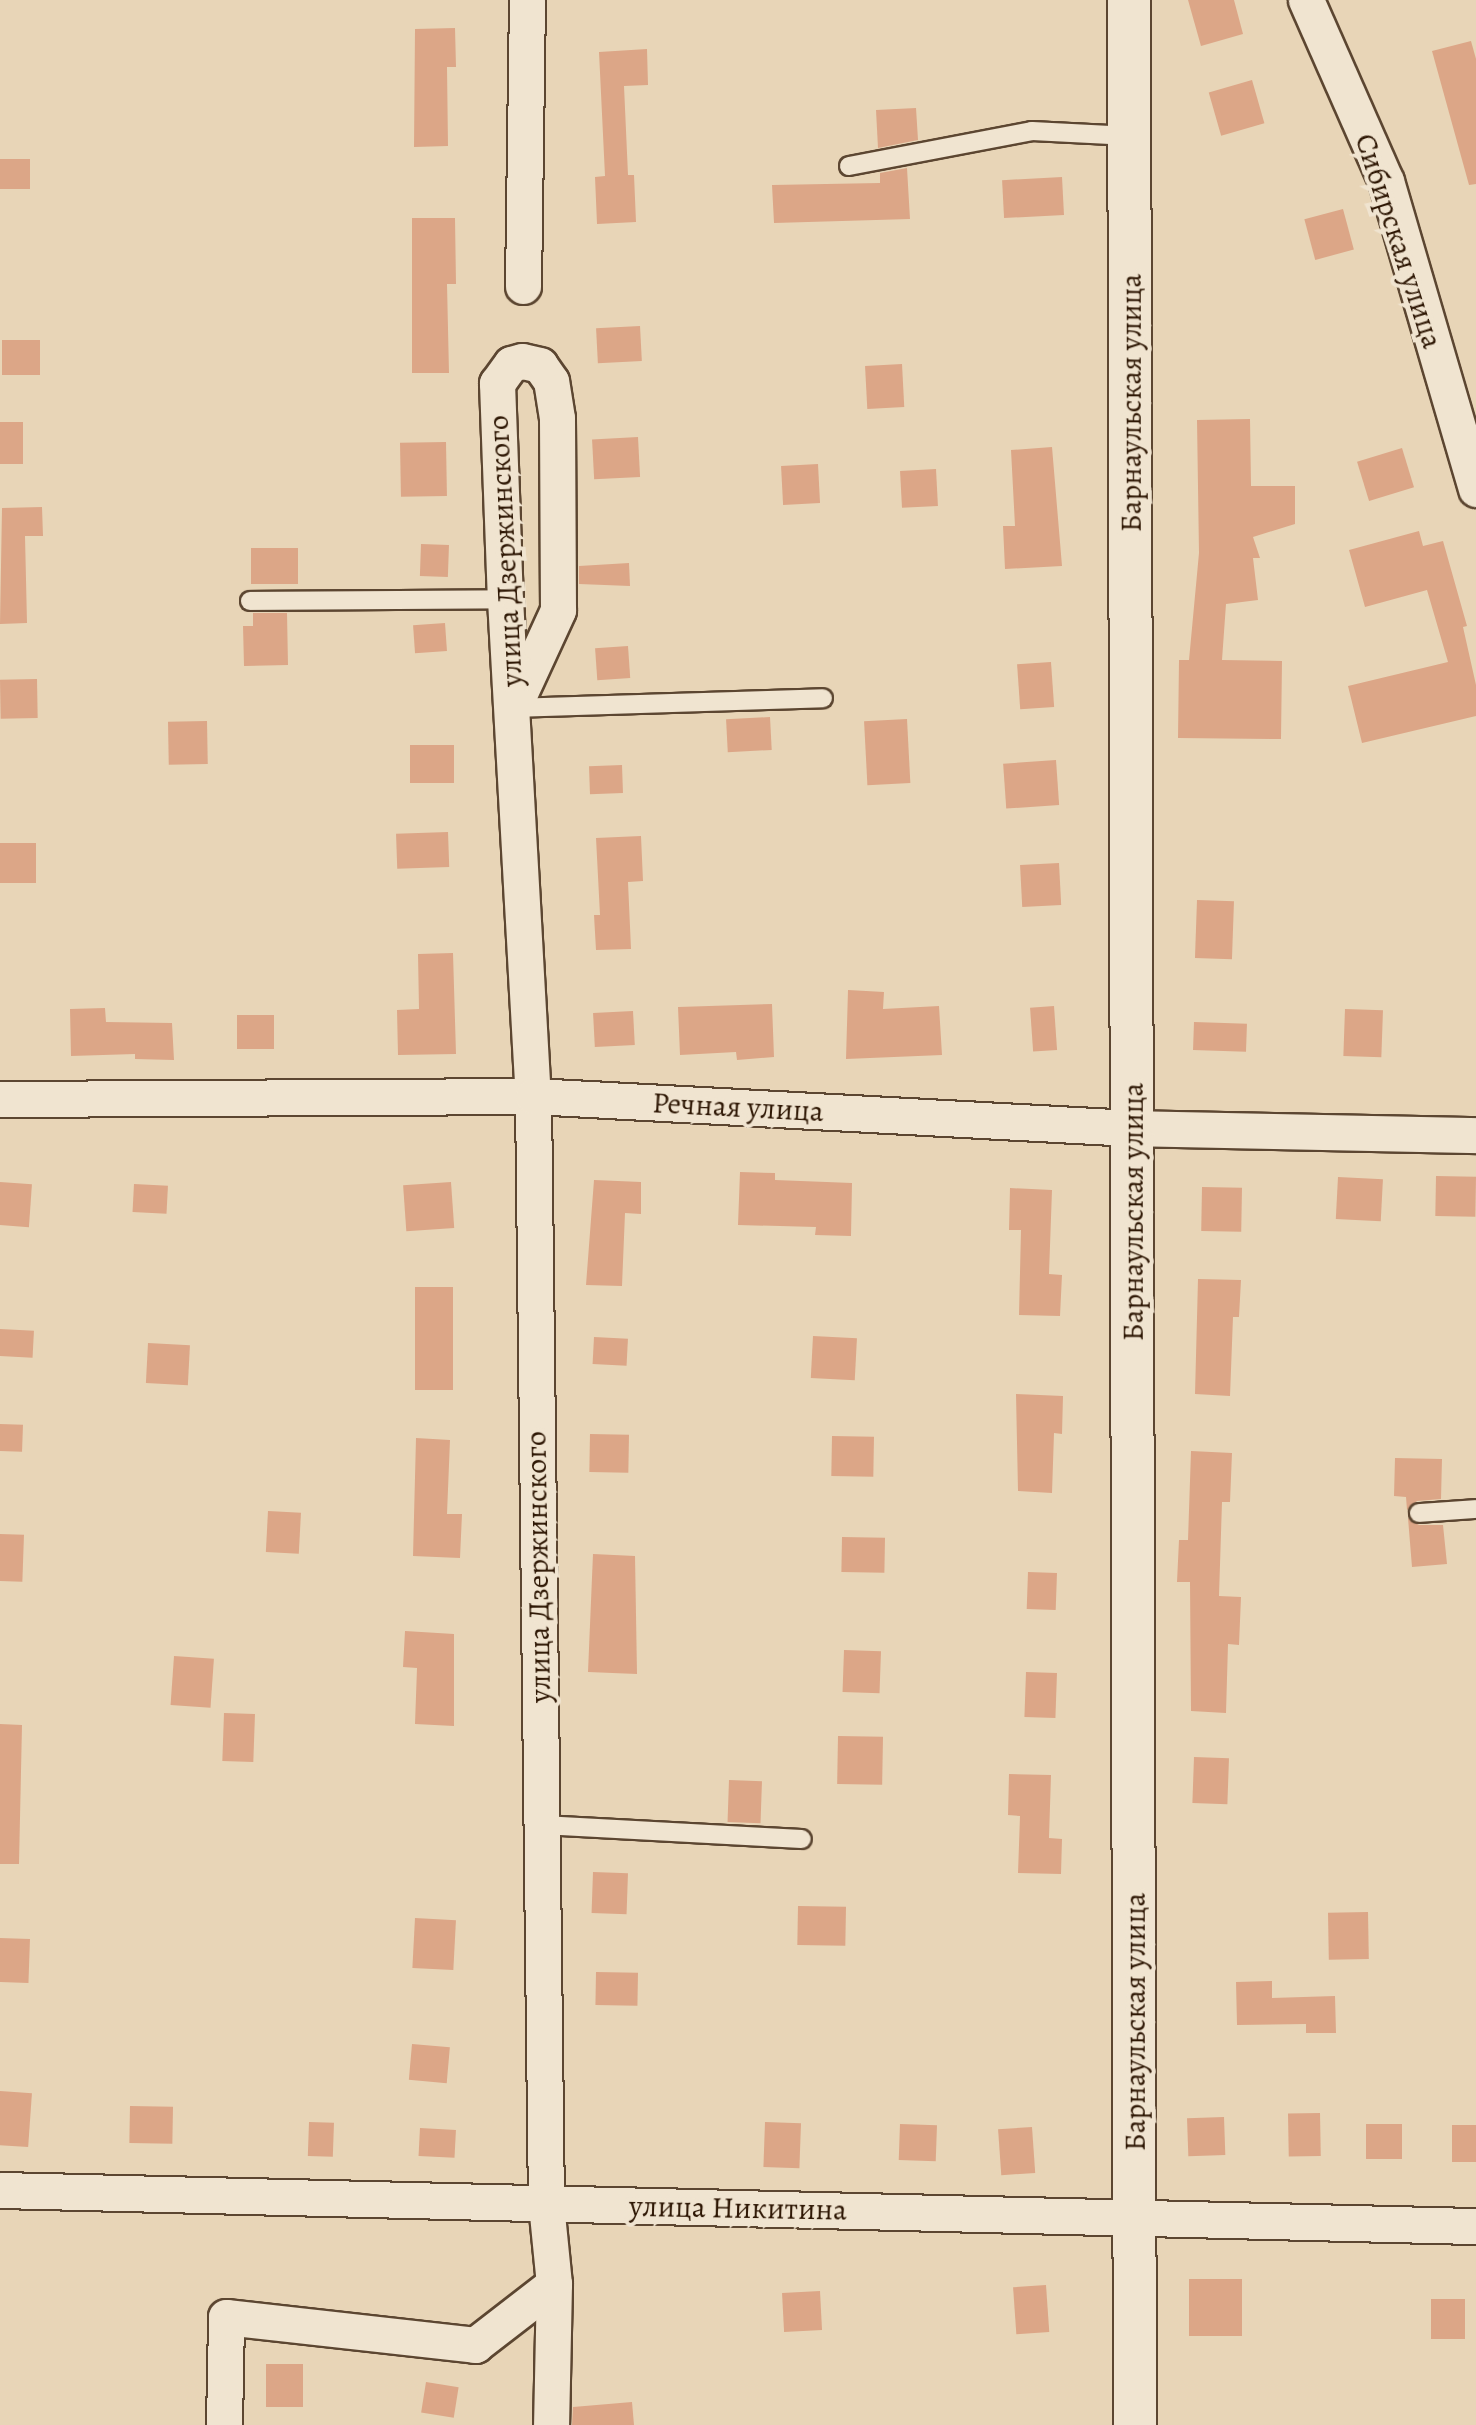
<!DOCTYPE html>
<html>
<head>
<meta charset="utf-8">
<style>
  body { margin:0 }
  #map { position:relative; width:1476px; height:2425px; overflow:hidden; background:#e8d5b7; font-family:Alegreya,serif }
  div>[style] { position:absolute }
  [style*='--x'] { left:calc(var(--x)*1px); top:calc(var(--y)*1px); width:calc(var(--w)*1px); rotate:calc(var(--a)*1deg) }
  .building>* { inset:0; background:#dca687; transform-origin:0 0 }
  .roads { filter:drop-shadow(2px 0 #5c4631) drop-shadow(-2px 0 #5c4631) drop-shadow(0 2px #5c4631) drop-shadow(0 -2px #5c4631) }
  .service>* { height:18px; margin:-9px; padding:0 9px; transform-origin:9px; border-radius:9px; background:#f0e4d0 }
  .minor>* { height:35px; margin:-17.5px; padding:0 17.5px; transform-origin:17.5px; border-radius:17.5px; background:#f0e4d0 }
  .tertiary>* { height:42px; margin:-21px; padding:0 21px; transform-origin:21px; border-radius:21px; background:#f0e4d0 }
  span { translate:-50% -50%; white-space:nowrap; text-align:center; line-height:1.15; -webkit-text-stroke:8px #f0e4d0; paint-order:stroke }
  .street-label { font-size:30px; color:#2e1704 }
</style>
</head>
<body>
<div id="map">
  <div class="building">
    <div style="clip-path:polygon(1188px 0,1234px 0,1243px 34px,1201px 46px)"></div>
    <div style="clip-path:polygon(455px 28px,456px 67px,447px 67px,448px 146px,414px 147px,415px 29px)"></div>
    <div style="clip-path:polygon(1471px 41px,1476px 59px,1476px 184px,1469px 185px,1432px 51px)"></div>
    <div style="clip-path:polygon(647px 49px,648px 85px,624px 86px,628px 175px,634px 175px,636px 222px,597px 224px,595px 177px,605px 176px,599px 52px)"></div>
    <div style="left:1252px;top:80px;width:45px;height:45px;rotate:74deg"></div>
    <div style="clip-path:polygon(916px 108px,918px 140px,878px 148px,876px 110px)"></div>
    <div style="left:30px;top:159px;width:30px;height:30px;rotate:90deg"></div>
    <div style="clip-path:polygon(907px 168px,910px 219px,774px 223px,772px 185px,880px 183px,880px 173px)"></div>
    <div style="left:1062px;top:177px;width:38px;height:60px;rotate:87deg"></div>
    <div style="left:1343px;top:209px;width:42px;height:40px;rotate:75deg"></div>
    <div style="clip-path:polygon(412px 218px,455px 218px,456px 284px,447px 284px,449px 373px,412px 373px)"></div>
    <div style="left:640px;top:326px;width:35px;height:44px;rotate:87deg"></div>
    <div style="left:2px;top:340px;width:38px;height:35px"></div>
    <div style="left:902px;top:364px;width:43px;height:37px;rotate:87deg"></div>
    <div style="clip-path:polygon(1250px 419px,1251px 486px,1295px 486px,1295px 524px,1253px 537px,1260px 558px,1253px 558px,1258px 600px,1226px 604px,1222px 660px,1282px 661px,1281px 739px,1178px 738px,1179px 660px,1189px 660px,1199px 553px,1197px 420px)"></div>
    <div style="left:0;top:422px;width:23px;height:42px"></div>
    <div style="left:638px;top:437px;width:40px;height:46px;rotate:87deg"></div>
    <div style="left:446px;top:442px;width:54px;height:46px;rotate:89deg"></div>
    <div style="clip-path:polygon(1052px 447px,1062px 566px,1005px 569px,1003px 526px,1015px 526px,1011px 450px)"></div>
    <div style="left:1402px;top:448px;width:41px;height:47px;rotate:73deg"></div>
    <div style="left:818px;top:464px;width:39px;height:37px;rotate:87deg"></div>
    <div style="left:936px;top:469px;width:37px;height:36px;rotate:87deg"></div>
    <div style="clip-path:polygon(42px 507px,43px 536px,25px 536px,27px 623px,0 624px,2px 508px)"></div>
    <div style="clip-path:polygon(1419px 531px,1423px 546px,1443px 541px,1467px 626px,1463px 627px,1476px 685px,1476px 716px,1362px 743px,1348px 686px,1448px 662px,1427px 590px,1365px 607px,1349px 550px)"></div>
    <div style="left:421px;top:544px;width:28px;height:32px;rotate:2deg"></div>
    <div style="left:298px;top:548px;width:36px;height:47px;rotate:90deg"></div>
    <div style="clip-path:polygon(629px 563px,630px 586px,579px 584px,579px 566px)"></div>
    <div style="clip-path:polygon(253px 613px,287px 613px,288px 665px,244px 666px,243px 626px,253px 626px)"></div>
    <div style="left:445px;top:623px;width:28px;height:32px;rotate:86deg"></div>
    <div style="left:628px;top:646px;width:32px;height:33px;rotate:86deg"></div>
    <div style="left:1051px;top:662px;width:45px;height:34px;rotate:86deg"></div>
    <div style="left:37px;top:679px;width:39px;height:37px;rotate:89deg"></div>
    <div style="left:770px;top:717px;width:33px;height:44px;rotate:87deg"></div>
    <div style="left:907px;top:719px;width:64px;height:43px;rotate:87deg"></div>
    <div style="left:207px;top:721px;width:43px;height:39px;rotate:89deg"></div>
    <div style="left:410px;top:745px;width:44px;height:38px"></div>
    <div style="left:1056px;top:760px;width:45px;height:53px;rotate:86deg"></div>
    <div style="left:622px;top:765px;width:28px;height:33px;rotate:88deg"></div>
    <div style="left:448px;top:832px;width:35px;height:52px;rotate:88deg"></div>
    <div style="clip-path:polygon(641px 836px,643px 881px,628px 882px,631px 949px,596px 950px,594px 915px,600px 915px,596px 838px)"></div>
    <div style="left:0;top:843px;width:36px;height:40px"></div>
    <div style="left:1059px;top:863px;width:42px;height:39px;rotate:87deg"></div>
    <div style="left:1197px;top:900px;width:37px;height:58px;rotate:2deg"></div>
    <div style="clip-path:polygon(453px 953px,456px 1054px,398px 1055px,397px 1010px,419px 1009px,418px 954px)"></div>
    <div style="clip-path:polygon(848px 990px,884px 992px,883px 1009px,939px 1006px,942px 1055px,846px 1059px)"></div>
    <div style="clip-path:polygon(772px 1004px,774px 1057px,737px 1060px,736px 1052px,680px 1055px,678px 1007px)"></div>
    <div style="left:1054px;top:1006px;width:44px;height:24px;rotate:86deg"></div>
    <div style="clip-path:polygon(105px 1008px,106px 1022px,172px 1023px,174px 1060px,135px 1059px,135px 1054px,71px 1056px,70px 1009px)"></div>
    <div style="left:1345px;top:1009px;width:38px;height:47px;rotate:2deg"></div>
    <div style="left:633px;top:1011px;width:34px;height:40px;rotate:87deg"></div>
    <div style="left:237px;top:1015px;width:37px;height:34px"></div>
    <div style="left:1194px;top:1022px;width:53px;height:28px;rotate:2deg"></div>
    <div style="clip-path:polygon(740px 1172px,775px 1173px,775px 1180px,852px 1183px,851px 1236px,815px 1235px,816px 1227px,738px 1225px)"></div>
    <div style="left:1436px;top:1176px;width:40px;height:40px;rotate:1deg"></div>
    <div style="left:1338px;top:1177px;width:45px;height:42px;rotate:3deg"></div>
    <div style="clip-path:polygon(594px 1180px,641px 1182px,641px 1214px,625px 1213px,622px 1286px,586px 1285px)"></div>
    <div style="left:0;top:1182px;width:32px;height:43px;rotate:4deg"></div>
    <div style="left:451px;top:1182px;width:46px;height:48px;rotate:86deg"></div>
    <div style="left:134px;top:1184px;width:34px;height:28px;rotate:3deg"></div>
    <div style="left:1202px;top:1187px;width:40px;height:44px;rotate:1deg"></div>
    <div style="clip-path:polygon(1010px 1188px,1052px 1190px,1049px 1274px,1062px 1275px,1060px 1316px,1019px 1315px,1021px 1230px,1009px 1230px)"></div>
    <div style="clip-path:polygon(1198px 1279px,1241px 1280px,1239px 1317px,1233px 1317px,1230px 1396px,1195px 1394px)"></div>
    <div style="left:415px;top:1287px;width:38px;height:103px"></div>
    <div style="left:0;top:1329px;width:34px;height:27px;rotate:3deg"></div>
    <div style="left:813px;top:1336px;width:44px;height:42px;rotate:3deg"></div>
    <div style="left:594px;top:1337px;width:34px;height:27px;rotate:3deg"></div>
    <div style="left:148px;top:1343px;width:42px;height:40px;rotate:3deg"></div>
    <div style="clip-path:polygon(1016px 1394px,1063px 1396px,1062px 1434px,1054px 1433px,1052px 1493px,1018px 1491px)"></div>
    <div style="left:0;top:1424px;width:23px;height:27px;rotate:2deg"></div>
    <div style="left:590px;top:1434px;width:39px;height:38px;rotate:1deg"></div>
    <div style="left:832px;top:1436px;width:42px;height:40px;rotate:1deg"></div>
    <div style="clip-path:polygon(416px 1438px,450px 1440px,447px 1514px,462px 1514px,460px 1558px,413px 1556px)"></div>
    <div style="clip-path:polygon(1191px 1451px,1232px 1453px,1230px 1502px,1222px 1502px,1219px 1596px,1241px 1597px,1239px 1645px,1228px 1644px,1226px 1713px,1191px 1711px,1190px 1582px,1177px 1582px,1179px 1540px,1188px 1540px)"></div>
    <div style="clip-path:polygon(1395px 1458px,1442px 1459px,1441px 1499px,1417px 1501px,1407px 1510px,1406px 1497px,1394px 1496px)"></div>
    <div style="left:268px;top:1511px;width:33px;height:41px;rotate:3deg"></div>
    <div style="clip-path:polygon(1408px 1518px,1419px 1525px,1443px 1525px,1447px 1564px,1412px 1567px)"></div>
    <div style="left:0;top:1534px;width:24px;height:47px;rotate:2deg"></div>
    <div style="left:842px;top:1537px;width:43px;height:35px;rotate:1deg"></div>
    <div style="clip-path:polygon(593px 1554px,635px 1556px,637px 1674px,588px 1672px)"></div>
    <div style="left:1028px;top:1572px;width:29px;height:37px;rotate:2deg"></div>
    <div style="clip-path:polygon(405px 1631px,454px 1634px,454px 1726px,415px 1724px,417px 1668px,403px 1667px)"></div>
    <div style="left:844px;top:1650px;width:37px;height:42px;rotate:2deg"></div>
    <div style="left:174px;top:1656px;width:40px;height:49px;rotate:4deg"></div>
    <div style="left:1026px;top:1672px;width:31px;height:45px;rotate:2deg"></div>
    <div style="left:224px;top:1713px;width:31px;height:48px;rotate:2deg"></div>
    <div style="clip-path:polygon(0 1724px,22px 1725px,19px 1864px,0 1864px)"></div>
    <div style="left:838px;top:1736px;width:45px;height:48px;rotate:1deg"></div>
    <div style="left:1194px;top:1757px;width:35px;height:46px;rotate:2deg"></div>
    <div style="clip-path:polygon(1009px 1774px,1051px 1775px,1049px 1838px,1062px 1839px,1061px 1874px,1018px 1873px,1020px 1816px,1008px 1815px)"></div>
    <div style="left:729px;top:1780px;width:33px;height:42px;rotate:2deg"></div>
    <div style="left:593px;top:1872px;width:35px;height:41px;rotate:2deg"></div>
    <div style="left:798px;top:1906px;width:48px;height:39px;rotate:1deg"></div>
    <div style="left:1368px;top:1912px;width:47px;height:40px;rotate:89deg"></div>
    <div style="left:415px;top:1918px;width:41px;height:50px;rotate:3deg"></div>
    <div style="left:0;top:1938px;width:30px;height:44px;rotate:2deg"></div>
    <div style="left:596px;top:1972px;width:42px;height:33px;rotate:1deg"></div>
    <div style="clip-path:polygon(1272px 1981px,1272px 1998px,1335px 1996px,1336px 2033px,1306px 2033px,1306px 2024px,1237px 2025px,1236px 1982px)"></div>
    <div style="left:412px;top:2044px;width:38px;height:36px;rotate:5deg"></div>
    <div style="left:0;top:2091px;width:32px;height:54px;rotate:4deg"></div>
    <div style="left:130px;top:2106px;width:43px;height:37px;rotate:1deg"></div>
    <div style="left:1320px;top:2113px;width:43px;height:32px;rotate:89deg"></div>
    <div style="left:1224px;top:2117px;width:38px;height:37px;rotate:88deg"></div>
    <div style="left:309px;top:2122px;width:25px;height:34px;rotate:2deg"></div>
    <div style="left:765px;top:2122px;width:36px;height:45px;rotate:2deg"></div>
    <div style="left:900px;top:2124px;width:37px;height:36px;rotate:2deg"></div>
    <div style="left:1366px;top:2124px;width:36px;height:35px"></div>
    <div style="left:1476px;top:2125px;width:37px;height:24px;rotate:90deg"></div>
    <div style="left:1032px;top:2127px;width:46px;height:34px;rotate:86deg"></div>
    <div style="left:420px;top:2128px;width:36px;height:28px;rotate:3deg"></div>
    <div style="left:1242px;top:2279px;width:57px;height:53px;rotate:90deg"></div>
    <div style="left:1046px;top:2285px;width:47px;height:33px;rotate:86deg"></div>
    <div style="left:820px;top:2291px;width:39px;height:38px;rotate:87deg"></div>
    <div style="left:1431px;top:2299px;width:34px;height:40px"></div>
    <div style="left:266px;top:2364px;width:37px;height:43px"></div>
    <div style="left:426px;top:2382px;width:33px;height:31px;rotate:9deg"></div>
    <div style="clip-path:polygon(632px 2402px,634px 2425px,572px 2425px,573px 2407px)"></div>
  </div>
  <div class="roads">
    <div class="service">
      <div style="--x:849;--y:166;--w:186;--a:-10.8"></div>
      <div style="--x:1032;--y:131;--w:98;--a:2.9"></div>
      <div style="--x:250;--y:601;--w:255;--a:-0.4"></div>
      <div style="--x:513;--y:708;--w:310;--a:-1.8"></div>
      <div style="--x:1419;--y:1513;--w:57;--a:-4"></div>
      <div style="--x:542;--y:1825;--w:260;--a:3.1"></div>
    </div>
    <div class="minor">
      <div style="--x:1306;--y:0;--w:198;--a:66.2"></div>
      <div style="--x:1386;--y:181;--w:321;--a:73.7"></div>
      <div style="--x:523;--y:286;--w:286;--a:-89.2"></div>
      <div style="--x:513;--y:708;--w:108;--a:-65.3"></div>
      <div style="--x:558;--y:610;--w:192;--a:-90.3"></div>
      <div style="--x:557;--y:418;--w:37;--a:-99"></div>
      <div style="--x:551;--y:381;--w:19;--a:-125"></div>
      <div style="--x:540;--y:365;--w:18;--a:-167"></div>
      <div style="--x:522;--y:361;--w:11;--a:165"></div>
      <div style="--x:511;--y:364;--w:24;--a:126"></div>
      <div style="--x:497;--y:383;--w:216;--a:87.9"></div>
      <div style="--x:505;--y:599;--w:498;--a:86.8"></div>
      <div style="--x:533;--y:1096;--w:1108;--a:89.33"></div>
      <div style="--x:546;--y:2204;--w:80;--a:84.3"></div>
      <div style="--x:554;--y:2284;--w:141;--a:91.2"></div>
      <div style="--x:0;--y:1099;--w:533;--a:-0.32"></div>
      <div style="--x:533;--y:1096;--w:600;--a:3.06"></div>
      <div style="--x:1132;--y:1128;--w:344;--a:1.2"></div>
      <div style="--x:0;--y:2190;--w:1476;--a:1.4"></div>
      <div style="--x:224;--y:2425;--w:108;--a:-88.9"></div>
      <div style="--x:226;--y:2317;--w:251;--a:6.4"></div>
      <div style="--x:475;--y:2345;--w:100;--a:-37.7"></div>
    </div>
    <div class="tertiary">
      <div style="--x:1129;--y:0;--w:2425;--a:89.86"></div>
    </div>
  </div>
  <div class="street-label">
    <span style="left:1399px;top:241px;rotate:72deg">Сибирская улица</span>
    <span style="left:1131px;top:403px;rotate:-90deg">Барнаульская улица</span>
    <span style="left:505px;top:551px;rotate:-93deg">улица Дзержинского</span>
    <span style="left:738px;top:1107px;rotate:3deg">Речная улица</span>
    <span style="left:1133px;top:1212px;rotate:-90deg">Барнаульская улица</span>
    <span style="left:538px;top:1567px;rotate:-91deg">улица Дзержинского</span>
    <span style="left:1135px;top:2022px;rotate:-90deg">Барнаульская улица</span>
    <span style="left:738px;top:2208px;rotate:1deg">улица Никитина</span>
  </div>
</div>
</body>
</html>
